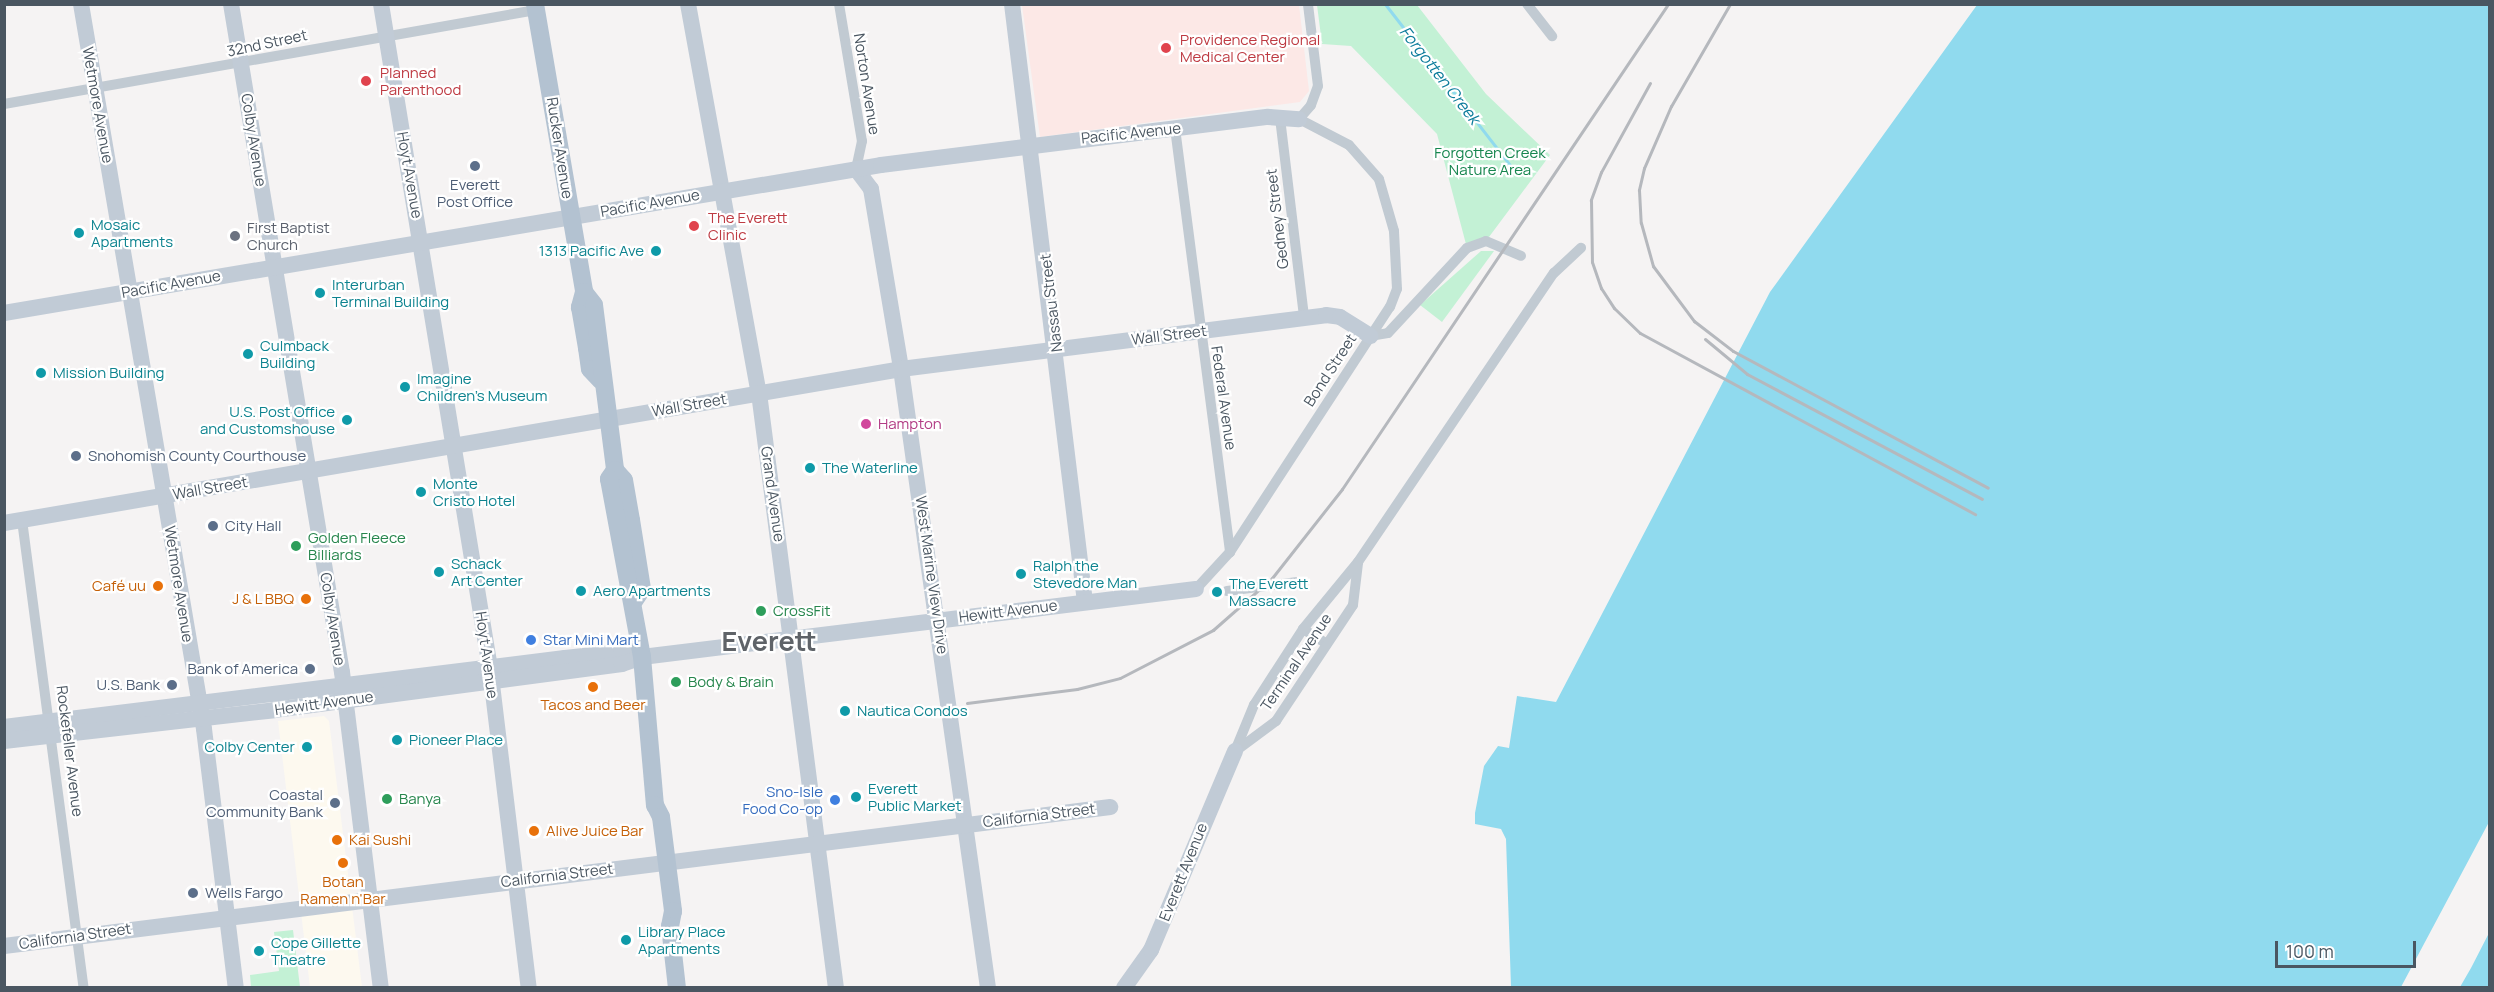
<!DOCTYPE html>
<html>
<head>
<meta charset="utf-8">
<style>
  body { margin:0 }
  #map { position:relative; width:2494px; height:992px; overflow:hidden; background:#f5f3f3; font-family:Manrope,sans-serif }
  div>[style] { position:absolute }
  [style*='--x'] { left:calc(var(--x)*1px); top:calc(var(--y)*1px); width:calc(var(--w)*1px); rotate:calc(var(--a)*1deg) }
  .commercial>* { inset:0; background:#fdf9ef }
  .medical>* { inset:0; background:#fce8e6 }
  .green>* { inset:0; background:#c3f1d5 }
  .water>* { inset:0; background:#90daee }
  .stream>* { height:3px; margin:-1.5px; padding:0 1.5px; transform-origin:1.5px; border-radius:1.5px; background:#90daee }
  .street>* { height:10px; margin:-5px; padding:0 5px; transform-origin:5px; border-radius:5px; background:#c1cad2 }
  .secondary>* { height:16px; margin:-8px; padding:0 8px; transform-origin:8px; border-radius:8px; background:#c1cbd6 }
  .primary>* { height:18px; margin:-9px; padding:0 9px; transform-origin:9px; border-radius:9px; background:#b3c2d1 }
  .rail>* { height:3px; margin:-1.5px; padding:0 1.5px; transform-origin:1.5px; border-radius:1.5px; background:#b5b8bd }
  .dots>* { width:16px; height:16px; translate:-50% -50%; box-sizing:border-box; border:3px solid #fff; border-radius:50% }
  span { translate:-50% -50%; white-space:nowrap; text-align:center; line-height:1.15; -webkit-text-stroke:4.5px #fff; paint-order:stroke }
  .health-label { font-size:15px; color:#be3a42 }
  .left { translate:0 -50%; text-align:left }
  .street-label { font-size:15px; color:#4a5661 }
  .park-label { font-size:15px; color:#17864f }
  .service-label { font-size:15px; color:#4e5e75 }
  .right { translate:-100% -50%; text-align:right }
  .culture-label { font-size:15px; color:#0d838f }
  .worship-label { font-size:15px; color:#5b616d }
  .hotel-label { font-size:15px; color:#b23c85 }
  .leisure-label { font-size:15px; color:#27864d }
  .food-label { font-size:15px; color:#c56008 }
  .shop-label { font-size:15px; color:#366cbe }
  .water-label { font-size:16px; color:#0c7c9b; font-style:italic }
  .town-label { font-size:27px; color:#5f6368; font-weight:700 }
  .frame { position:absolute; inset:0; border:6px solid #4a5661; pointer-events:none }
  .scale { position:absolute; left:2275px; top:941px; width:141px; height:27px; box-sizing:border-box; border:3px solid #4a5661; border-top:0; padding-left:8px; font-size:18px; line-height:21px; white-space:nowrap; color:#4a5661; -webkit-text-stroke:4px #fff; paint-order:stroke }
</style>
</head>
<body>
<div id="map">
  <div class="commercial">
    <div style="clip-path:polygon(324px 716px,329px 721px,362px 987px,310px 987px,278px 721px)"></div>
  </div>
  <div class="medical">
    <div style="clip-path:polygon(1022px 5px,1299px 5px,1309px 91px,1300px 102px,1040px 137px)"></div>
  </div>
  <div class="green">
    <div style="clip-path:polygon(1317px 5px,1417px 5px,1486px 94px,1550px 155px,1486px 241px,1467px 248px,1437px 134px,1351px 46px,1322px 44px)"></div>
    <div style="clip-path:polygon(1481px 251px,1494px 251px,1442px 322px,1420px 305px)"></div>
    <div style="clip-path:polygon(293px 930px,300px 987px,251px 987px,250px 975px,279px 971px,274px 932px)"></div>
  </div>
  <div class="water">
    <div style="clip-path:polygon(1977px 5px,2489px 5px,2489px 822px,2401px 987px,1511px 987px,1506px 839px,1501px 829px,1475px 824px,1475px 813px,1484px 766px,1498px 746px,1509px 748px,1517px 696px,1556px 702px,1770px 292px)"></div>
    <div style="clip-path:polygon(2489px 933px,2489px 987px,2460px 987px,2471px 968px)"></div>
  </div>
  <div class="stream">
    <div style="--x:1385;--y:4;--w:215;--a:52.2"></div>
  </div>
  <div class="street">
    <div style="--x:839;--y:4;--w:139;--a:80.5"></div>
    <div style="--x:862;--y:141;--w:29;--a:102"></div>
    <div style="--x:1527;--y:4;--w:41;--a:52"></div>
    <div style="--x:4;--y:104;--w:540;--a:-10.02"></div>
    <div style="--x:1280;--y:118;--w:200;--a:83.1"></div>
    <div style="--x:1175;--y:128;--w:428;--a:82.6"></div>
    <div style="--x:1370;--y:336;--w:18;--a:-9"></div>
    <div style="--x:1388;--y:333;--w:116;--a:-47.1"></div>
    <div style="--x:1467;--y:248;--w:20;--a:-20"></div>
    <div style="--x:1486;--y:241;--w:38;--a:23"></div>
    <div style="--x:22;--y:520;--w:472;--a:82.5"></div>
    <div style="--x:1196;--y:589;--w:50;--a:-47.4"></div>
    <div style="--x:1230;--y:552;--w:293;--a:-56.9"></div>
    <div style="--x:1390;--y:307;--w:19;--a:-69"></div>
    <div style="--x:1397;--y:289;--w:58;--a:-93"></div>
    <div style="--x:1394;--y:231;--w:54;--a:-106.1"></div>
    <div style="--x:1379;--y:179;--w:45;--a:-131.4"></div>
    <div style="--x:1349;--y:145;--w:56;--a:-152.5"></div>
    <div style="--x:1299;--y:119;--w:18;--a:-49"></div>
    <div style="--x:1311;--y:105;--w:20;--a:-70"></div>
    <div style="--x:1318;--y:86;--w:83;--a:-97"></div>
    <div style="--x:1227;--y:591;--w:71;--a:-7.3"></div>
    <div style="--x:1303;--y:629;--w:28;--a:32"></div>
    <div style="--x:1237;--y:750;--w:49;--a:-36.6"></div>
    <div style="--x:1276;--y:721;--w:139;--a:-56.4"></div>
    <div style="--x:1353;--y:605;--w:42;--a:-83.2"></div>
    <div style="--x:1235;--y:751;--w:50;--a:-67.6"></div>
    <div style="--x:1254;--y:705;--w:90;--a:-57.2"></div>
    <div style="--x:1303;--y:629;--w:87;--a:-50.6"></div>
    <div style="--x:1358;--y:562;--w:349;--a:-55.9"></div>
    <div style="--x:1554;--y:273;--w:37;--a:-43"></div>
  </div>
  <div class="secondary">
    <div style="--x:81;--y:4;--w:735;--a:80.37"></div>
    <div style="--x:204;--y:729;--w:261;--a:83"></div>
    <div style="--x:231;--y:4;--w:677;--a:80.57"></div>
    <div style="--x:342;--y:672;--w:318;--a:83"></div>
    <div style="--x:381;--y:4;--w:673;--a:80.68"></div>
    <div style="--x:490;--y:668;--w:322;--a:83.1"></div>
    <div style="--x:688;--y:4;--w:395;--a:79.7"></div>
    <div style="--x:759;--y:393;--w:600;--a:82.63"></div>
    <div style="--x:1012;--y:4;--w:602;--a:83.04"></div>
    <div style="--x:856;--y:169;--w:25;--a:53"></div>
    <div style="--x:871;--y:189;--w:182;--a:80.5"></div>
    <div style="--x:901;--y:369;--w:625;--a:82"></div>
    <div style="--x:4;--y:313;--w:889;--a:-9.58"></div>
    <div style="--x:881;--y:165;--w:390;--a:-7.1"></div>
    <div style="--x:1268;--y:117;--w:31;--a:4"></div>
    <div style="--x:4;--y:523;--w:910;--a:-9.74"></div>
    <div style="--x:901;--y:369;--w:428;--a:-7.2"></div>
    <div style="--x:1326;--y:315;--w:14;--a:8"></div>
    <div style="--x:1340;--y:317;--w:36;--a:32"></div>
    <div style="--x:4;--y:727;--w:565;--a:-7.01"></div>
    <div style="--x:565;--y:658;--w:56;--a:-6.1"></div>
    <div style="--x:621;--y:652;--w:21;--a:14"></div>
    <div style="--x:4;--y:741;--w:272;--a:-6.5"></div>
    <div style="--x:274;--y:710;--w:351;--a:-7.5"></div>
    <div style="--x:622;--y:664;--w:21;--a:-19"></div>
    <div style="--x:642;--y:657;--w:558;--a:-7"></div>
    <div style="--x:4;--y:946;--w:1115;--a:-7.16"></div>
    <div style="--x:1124;--y:988;--w:47;--a:-54.6"></div>
    <div style="--x:1151;--y:950;--w:216;--a:-67.1"></div>
  </div>
  <div class="primary">
    <div style="--x:535;--y:4;--w:292;--a:80.3"></div>
    <div style="--x:584;--y:292;--w:16;--a:105"></div>
    <div style="--x:580;--y:307;--w:42;--a:80.3"></div>
    <div style="--x:587;--y:348;--w:21;--a:82"></div>
    <div style="--x:590;--y:369;--w:16;--a:47"></div>
    <div style="--x:584;--y:292;--w:16;--a:52"></div>
    <div style="--x:594;--y:305;--w:166;--a:82.7"></div>
    <div style="--x:615;--y:470;--w:13;--a:48"></div>
    <div style="--x:624;--y:480;--w:41;--a:80.1"></div>
    <div style="--x:631;--y:520;--w:70;--a:80.9"></div>
    <div style="--x:642;--y:589;--w:14;--a:124"></div>
    <div style="--x:615;--y:470;--w:11;--a:124"></div>
    <div style="--x:609;--y:479;--w:181;--a:79.5"></div>
    <div style="--x:642;--y:657;--w:149;--a:85"></div>
    <div style="--x:655;--y:805;--w:13;--a:63"></div>
    <div style="--x:661;--y:817;--w:95;--a:82.7"></div>
    <div style="--x:673;--y:911;--w:15;--a:101"></div>
    <div style="--x:670;--y:926;--w:62;--a:83.6"></div>
  </div>
  <div class="rail">
    <div style="--x:1730;--y:4;--w:118;--a:120"></div>
    <div style="--x:1671;--y:106;--w:68;--a:113.5"></div>
    <div style="--x:1644;--y:168;--w:23;--a:103"></div>
    <div style="--x:1639;--y:190;--w:33;--a:87"></div>
    <div style="--x:1641;--y:223;--w:45;--a:74.4"></div>
    <div style="--x:1653;--y:266;--w:69;--a:53.3"></div>
    <div style="--x:1694;--y:321;--w:49;--a:37.6"></div>
    <div style="--x:1733;--y:351;--w:289;--a:28.2"></div>
    <div style="--x:1650;--y:83;--w:102;--a:118.8"></div>
    <div style="--x:1601;--y:172;--w:30;--a:110"></div>
    <div style="--x:1591;--y:200;--w:62;--a:89.1"></div>
    <div style="--x:1592;--y:262;--w:28;--a:71"></div>
    <div style="--x:1601;--y:288;--w:24;--a:57"></div>
    <div style="--x:1614;--y:308;--w:36;--a:44"></div>
    <div style="--x:1640;--y:333;--w:381;--a:28.4"></div>
    <div style="--x:1705;--y:339;--w:55;--a:39.8"></div>
    <div style="--x:1747;--y:374;--w:266;--a:28"></div>
    <div style="--x:967;--y:703;--w:111;--a:-7.3"></div>
    <div style="--x:1077;--y:689;--w:44;--a:-14.3"></div>
    <div style="--x:1120;--y:678;--w:105;--a:-27.3"></div>
    <div style="--x:1213;--y:630;--w:79;--a:-41.4"></div>
    <div style="--x:1272;--y:578;--w:113;--a:-51.8"></div>
    <div style="--x:1342;--y:489;--w:584;--a:-56.09"></div>
  </div>
  <div class="dots">
    <div style="left:1166px;top:48px;background:#e0444e"></div>
    <div style="left:366px;top:81px;background:#e0444e"></div>
    <div style="left:475px;top:166px;background:#5c6f8a"></div>
    <div style="left:694px;top:226px;background:#e0444e"></div>
    <div style="left:79px;top:233px;background:#0f9aa8"></div>
    <div style="left:235px;top:236px;background:#6b7280"></div>
    <div style="left:656px;top:251px;background:#0f9aa8"></div>
    <div style="left:320px;top:293px;background:#0f9aa8"></div>
    <div style="left:248px;top:354px;background:#0f9aa8"></div>
    <div style="left:41px;top:373px;background:#0f9aa8"></div>
    <div style="left:405px;top:387px;background:#0f9aa8"></div>
    <div style="left:347px;top:420px;background:#0f9aa8"></div>
    <div style="left:866px;top:424px;background:#d1479c"></div>
    <div style="left:76px;top:456px;background:#5c6f8a"></div>
    <div style="left:810px;top:468px;background:#0f9aa8"></div>
    <div style="left:421px;top:492px;background:#0f9aa8"></div>
    <div style="left:213px;top:526px;background:#5c6f8a"></div>
    <div style="left:296px;top:546px;background:#2e9e5b"></div>
    <div style="left:439px;top:572px;background:#0f9aa8"></div>
    <div style="left:1021px;top:574px;background:#0f9aa8"></div>
    <div style="left:158px;top:586px;background:#e8710a"></div>
    <div style="left:581px;top:591px;background:#0f9aa8"></div>
    <div style="left:1217px;top:592px;background:#0f9aa8"></div>
    <div style="left:306px;top:599px;background:#e8710a"></div>
    <div style="left:761px;top:611px;background:#2e9e5b"></div>
    <div style="left:531px;top:640px;background:#3f7fe0"></div>
    <div style="left:310px;top:669px;background:#5c6f8a"></div>
    <div style="left:676px;top:682px;background:#2e9e5b"></div>
    <div style="left:172px;top:685px;background:#5c6f8a"></div>
    <div style="left:593px;top:687px;background:#e8710a"></div>
    <div style="left:845px;top:711px;background:#0f9aa8"></div>
    <div style="left:397px;top:740px;background:#0f9aa8"></div>
    <div style="left:307px;top:747px;background:#0f9aa8"></div>
    <div style="left:856px;top:797px;background:#0f9aa8"></div>
    <div style="left:387px;top:799px;background:#2e9e5b"></div>
    <div style="left:835px;top:800px;background:#3f7fe0"></div>
    <div style="left:335px;top:803px;background:#5c6f8a"></div>
    <div style="left:534px;top:831px;background:#e8710a"></div>
    <div style="left:337px;top:840px;background:#e8710a"></div>
    <div style="left:343px;top:863px;background:#e8710a"></div>
    <div style="left:193px;top:893px;background:#5c6f8a"></div>
    <div style="left:626px;top:940px;background:#0f9aa8"></div>
    <div style="left:259px;top:951px;background:#0f9aa8"></div>
  </div>
  <div class="health-label">
    <span class="left" style="left:1180px;top:48px">Providence Regional<br>Medical Center</span>
    <span class="left" style="left:380px;top:81px">Planned<br>Parenthood</span>
    <span class="left" style="left:708px;top:226px">The Everett<br>Clinic</span>
  </div>
  <div class="street-label">
    <span style="left:267px;top:43px;rotate:-12deg">32nd Street</span>
    <span style="left:867px;top:84px;rotate:81deg">Norton Avenue</span>
    <span style="left:98px;top:105px;rotate:80deg">Wetmore Avenue</span>
    <span style="left:1131px;top:133px;rotate:-6deg">Pacific Avenue</span>
    <span style="left:254px;top:140px;rotate:81deg">Colby Avenue</span>
    <span style="left:560px;top:148px;rotate:81deg">Rucker Avenue</span>
    <span style="left:410px;top:175px;rotate:80deg">Hoyt Avenue</span>
    <span style="left:650px;top:203px;rotate:-10deg">Pacific Avenue</span>
    <span style="left:1277px;top:219px;rotate:-97deg">Gedney Street</span>
    <span style="left:171px;top:284px;rotate:-10deg">Pacific Avenue</span>
    <span style="left:1051px;top:303px;rotate:-97deg">Nassau Street</span>
    <span style="left:1169px;top:335px;rotate:-7deg">Wall Street</span>
    <span style="left:1330px;top:370px;rotate:-57deg">Bond Street</span>
    <span style="left:1224px;top:398px;rotate:82deg">Federal Avenue</span>
    <span style="left:689px;top:405px;rotate:-10deg">Wall Street</span>
    <span style="left:210px;top:488px;rotate:-10deg">Wall Street</span>
    <span style="left:773px;top:494px;rotate:82deg">Grand Avenue</span>
    <span style="left:932px;top:575px;rotate:82deg">West Marine View Drive</span>
    <span style="left:179px;top:584px;rotate:81deg">Wetmore Avenue</span>
    <span style="left:1008px;top:611px;rotate:-7deg">Hewitt Avenue</span>
    <span style="left:333px;top:619px;rotate:81deg">Colby Avenue</span>
    <span style="left:487px;top:655px;rotate:82deg">Hoyt Avenue</span>
    <span style="left:1296px;top:662px;rotate:-56deg">Terminal Avenue</span>
    <span style="left:324px;top:703px;rotate:-8deg">Hewitt Avenue</span>
    <span style="left:70px;top:751px;rotate:83deg">Rockefeller Avenue</span>
    <span style="left:1039px;top:815px;rotate:-7deg">California Street</span>
    <span style="left:1183px;top:872px;rotate:-68deg">Everett Avenue</span>
    <span style="left:557px;top:875px;rotate:-7deg">California Street</span>
    <span style="left:75px;top:936px;rotate:-8deg">California Street</span>
  </div>
  <div class="park-label">
    <span style="left:1490px;top:161px">Forgotten Creek<br>Nature Area</span>
  </div>
  <div class="service-label">
    <span style="left:475px;top:193px">Everett<br>Post Office</span>
    <span class="left" style="left:88px;top:456px">Snohomish County Courthouse</span>
    <span class="left" style="left:225px;top:526px">City Hall</span>
    <span class="right" style="left:298px;top:669px">Bank of America</span>
    <span class="right" style="left:160px;top:685px">U.S. Bank</span>
    <span class="right" style="left:323px;top:803px">Coastal<br>Community Bank</span>
    <span class="left" style="left:205px;top:893px">Wells Fargo</span>
  </div>
  <div class="culture-label">
    <span class="left" style="left:91px;top:233px">Mosaic<br>Apartments</span>
    <span class="right" style="left:644px;top:251px">1313 Pacific Ave</span>
    <span class="left" style="left:332px;top:293px">Interurban<br>Terminal Building</span>
    <span class="left" style="left:260px;top:354px">Culmback<br>Building</span>
    <span class="left" style="left:53px;top:373px">Mission Building</span>
    <span class="left" style="left:417px;top:387px">Imagine<br>Children's Museum</span>
    <span class="right" style="left:335px;top:420px">U.S. Post Office<br>and Customshouse</span>
    <span class="left" style="left:822px;top:468px">The Waterline</span>
    <span class="left" style="left:433px;top:492px">Monte<br>Cristo Hotel</span>
    <span class="left" style="left:451px;top:572px">Schack<br>Art Center</span>
    <span class="left" style="left:1033px;top:574px">Ralph the<br>Stevedore Man</span>
    <span class="left" style="left:1229px;top:592px">The Everett<br>Massacre</span>
    <span class="left" style="left:593px;top:591px">Aero Apartments</span>
    <span class="left" style="left:857px;top:711px">Nautica Condos</span>
    <span class="left" style="left:409px;top:740px">Pioneer Place</span>
    <span class="right" style="left:295px;top:747px">Colby Center</span>
    <span class="left" style="left:868px;top:797px">Everett<br>Public Market</span>
    <span class="left" style="left:638px;top:940px">Library Place<br>Apartments</span>
    <span class="left" style="left:271px;top:951px">Cope Gillette<br>Theatre</span>
  </div>
  <div class="worship-label">
    <span class="left" style="left:247px;top:236px">First Baptist<br>Church</span>
  </div>
  <div class="hotel-label">
    <span class="left" style="left:878px;top:424px">Hampton</span>
  </div>
  <div class="leisure-label">
    <span class="left" style="left:308px;top:546px">Golden Fleece<br>Billiards</span>
    <span class="left" style="left:773px;top:611px">CrossFit</span>
    <span class="left" style="left:688px;top:682px">Body &amp; Brain</span>
    <span class="left" style="left:399px;top:799px">Banya</span>
  </div>
  <div class="food-label">
    <span class="right" style="left:146px;top:586px">Café uu</span>
    <span class="right" style="left:294px;top:599px">J &amp; L BBQ</span>
    <span style="left:593px;top:705px">Tacos and Beer</span>
    <span class="left" style="left:546px;top:831px">Alive Juice Bar</span>
    <span class="left" style="left:349px;top:840px">Kai Sushi</span>
    <span style="left:343px;top:890px">Botan<br>Ramen n'Bar</span>
  </div>
  <div class="shop-label">
    <span class="left" style="left:543px;top:640px">Star Mini Mart</span>
    <span class="right" style="left:823px;top:800px">Sno-Isle<br>Food Co-op</span>
  </div>
  <div class="water-label">
    <span style="left:1440px;top:75px;rotate:52deg">Forgotten Creek</span>
  </div>
  <div class="town-label">
    <span style="left:769px;top:641px">Everett</span>
  </div>
  <div class="frame"></div>
  <div class="scale">100 m</div>
</div>
</body>
</html>
